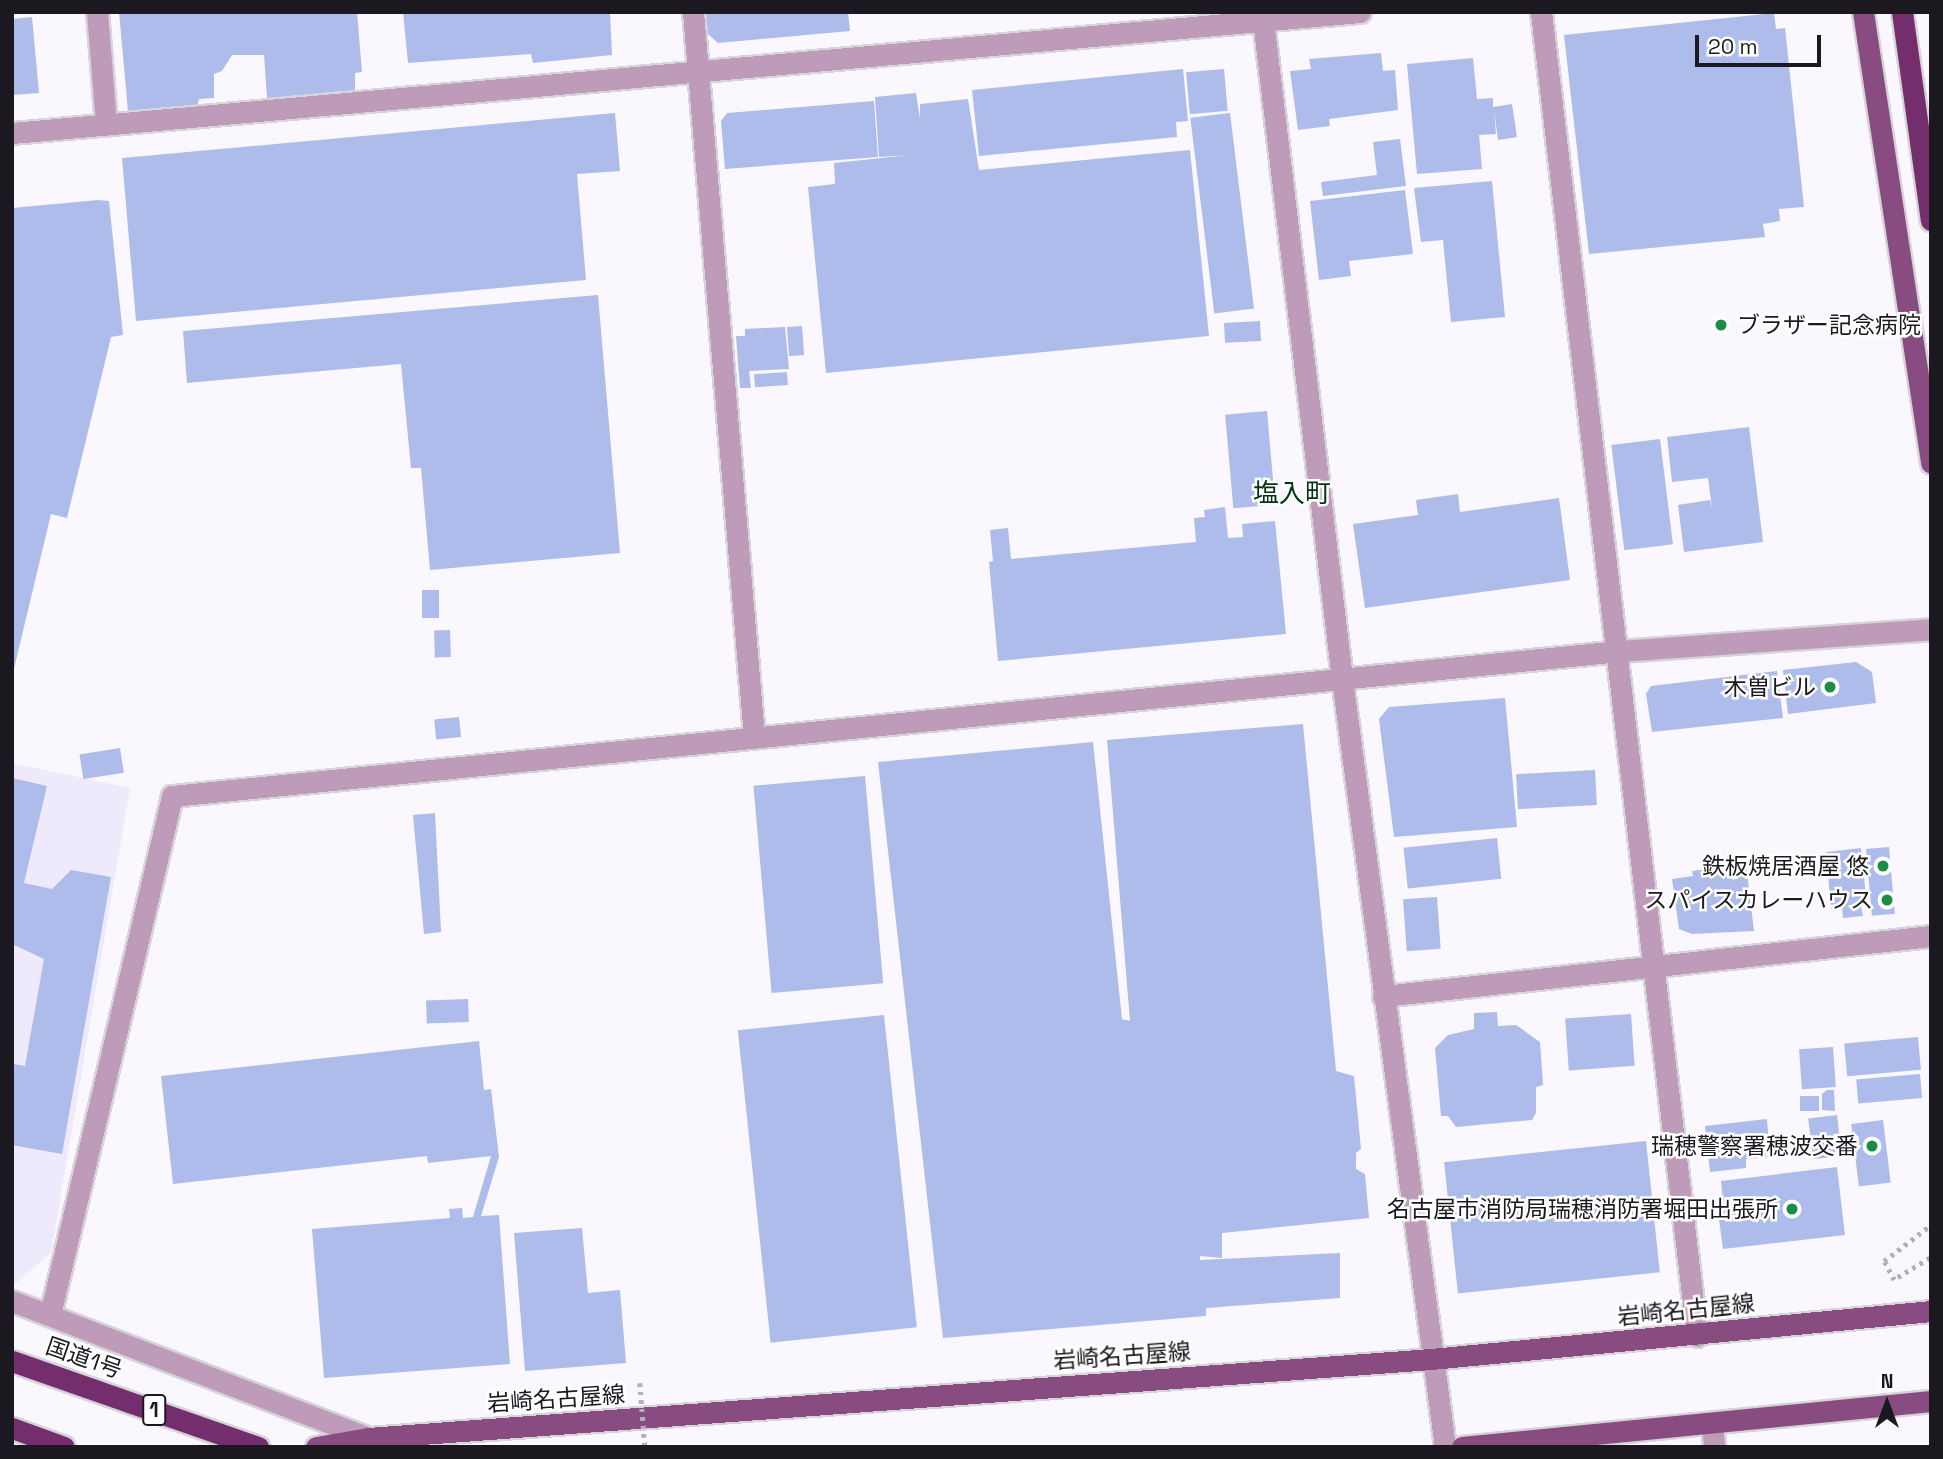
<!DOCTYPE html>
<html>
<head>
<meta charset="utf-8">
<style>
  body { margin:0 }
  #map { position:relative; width:1943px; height:1459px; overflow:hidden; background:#faf7fe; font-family:"Space Grotesk","Noto Sans JP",sans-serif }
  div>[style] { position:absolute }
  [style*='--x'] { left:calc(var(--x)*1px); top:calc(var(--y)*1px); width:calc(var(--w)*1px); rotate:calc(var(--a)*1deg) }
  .built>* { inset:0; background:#efe9fc }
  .building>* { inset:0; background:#aebceb; transform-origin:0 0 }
  .path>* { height:4.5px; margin-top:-2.25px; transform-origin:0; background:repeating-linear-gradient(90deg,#b2b0b6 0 3.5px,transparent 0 8.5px) }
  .roads { filter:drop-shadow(2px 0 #d6d3da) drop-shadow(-2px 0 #d6d3da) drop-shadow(0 2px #d6d3da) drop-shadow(0 -2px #d6d3da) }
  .minor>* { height:21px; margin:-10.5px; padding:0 10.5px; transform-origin:10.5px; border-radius:10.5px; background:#be9bb8 }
  .major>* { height:21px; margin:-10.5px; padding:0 10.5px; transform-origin:10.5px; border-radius:10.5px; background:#894c81 }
  .highway>* { height:21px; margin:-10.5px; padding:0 10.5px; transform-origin:10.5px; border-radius:10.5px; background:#742e6d }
  .path-bridge>* { height:4.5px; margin-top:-2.25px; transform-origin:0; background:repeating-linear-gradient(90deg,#b2b0b6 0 3.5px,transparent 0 8.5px) }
  .dots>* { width:19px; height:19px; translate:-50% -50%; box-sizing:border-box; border:4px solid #fff; border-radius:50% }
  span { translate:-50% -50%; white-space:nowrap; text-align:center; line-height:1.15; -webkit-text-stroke:5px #fff; paint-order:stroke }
  .shield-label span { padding:2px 5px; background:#fff; border:2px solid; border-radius:5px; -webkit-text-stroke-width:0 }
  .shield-label { font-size:21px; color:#1b191f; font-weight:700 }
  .poi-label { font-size:23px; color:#1b191f }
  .left { translate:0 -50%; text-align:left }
  .right { translate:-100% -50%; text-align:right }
  .street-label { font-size:23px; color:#1b191f }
  .quarter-label { font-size:26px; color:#003413 }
  .frame { position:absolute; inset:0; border:14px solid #1b191f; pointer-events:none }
  .north { position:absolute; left:1852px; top:1368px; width:70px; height:70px; -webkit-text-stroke:5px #fff; paint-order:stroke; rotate:0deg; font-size:19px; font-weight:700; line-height:28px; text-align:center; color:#1b191f }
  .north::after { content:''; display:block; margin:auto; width:24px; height:32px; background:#1b191f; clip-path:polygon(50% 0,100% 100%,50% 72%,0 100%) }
  .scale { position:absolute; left:1695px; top:35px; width:126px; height:32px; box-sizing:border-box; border:4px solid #1b191f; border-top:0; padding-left:9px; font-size:21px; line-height:24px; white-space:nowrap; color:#1b191f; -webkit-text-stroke:5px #fff; paint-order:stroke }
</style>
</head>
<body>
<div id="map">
  <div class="built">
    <div style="clip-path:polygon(12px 763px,130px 788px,51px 1253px,16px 1283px,12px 1282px)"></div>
  </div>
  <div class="building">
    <div style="clip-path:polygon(119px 12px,357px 12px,362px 72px,355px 73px,355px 90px,267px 98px,264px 55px,232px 55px,222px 71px,214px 74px,214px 98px,199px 99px,197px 107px,128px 111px)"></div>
    <div style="clip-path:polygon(403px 12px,610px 12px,612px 55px,533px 63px,531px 54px,408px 63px)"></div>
    <div style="clip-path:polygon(706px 12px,848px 12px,850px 31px,718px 43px,708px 34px)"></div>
    <div style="clip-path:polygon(1774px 13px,1776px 29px,1785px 28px,1804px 207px,1779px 209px,1780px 221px,1763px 224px,1765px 237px,1589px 254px,1564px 35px)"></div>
    <div style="clip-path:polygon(32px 17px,39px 93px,12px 95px,12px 19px)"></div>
    <div style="clip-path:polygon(1381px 53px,1383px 71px,1395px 70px,1398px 110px,1329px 119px,1330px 126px,1298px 130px,1290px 71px,1311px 69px,1309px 59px)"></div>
    <div style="clip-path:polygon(1473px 58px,1477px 99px,1493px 98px,1493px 107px,1512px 104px,1517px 137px,1498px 140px,1494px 110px,1496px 134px,1479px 135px,1482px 169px,1417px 174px,1407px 64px)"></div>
    <div style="clip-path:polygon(1183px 69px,1188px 121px,1176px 122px,1177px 137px,979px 156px,972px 90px)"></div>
    <div style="left:1224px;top:69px;width:42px;height:38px;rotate:85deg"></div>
    <div style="clip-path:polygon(916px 93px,920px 119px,920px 104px,968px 99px,979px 170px,1190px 150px,1209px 336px,826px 373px,808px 187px,835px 184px,834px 163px,910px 155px,879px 157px,875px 97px)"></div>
    <div style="clip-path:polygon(874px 101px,878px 157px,725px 169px,721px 121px,727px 113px)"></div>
    <div style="clip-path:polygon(615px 113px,620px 171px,577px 174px,586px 280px,136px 321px,122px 158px)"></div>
    <div style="left:1230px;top:113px;width:197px;height:40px;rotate:83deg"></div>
    <div style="clip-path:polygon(1400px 139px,1406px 186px,1323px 196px,1321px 182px,1377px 175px,1373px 142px)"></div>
    <div style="clip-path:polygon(1492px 181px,1505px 317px,1451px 322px,1443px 240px,1421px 242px,1414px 188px)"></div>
    <div style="clip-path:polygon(1405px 190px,1413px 254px,1349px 261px,1351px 276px,1319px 280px,1310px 201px)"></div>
    <div style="clip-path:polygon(98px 200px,109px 201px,123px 335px,111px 337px,67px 518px,51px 514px,12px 677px,12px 208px)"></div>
    <div style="clip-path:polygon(598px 295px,620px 553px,430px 570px,421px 468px,411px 468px,401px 364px,187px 383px,183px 331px)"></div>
    <div style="left:1260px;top:321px;width:20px;height:36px;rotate:87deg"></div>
    <div style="left:802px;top:326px;width:29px;height:15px;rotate:86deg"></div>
    <div style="clip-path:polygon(785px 327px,789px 369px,749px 371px,751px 388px,740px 388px,736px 336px,745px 336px,745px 329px)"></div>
    <div style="left:787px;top:372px;width:13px;height:33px;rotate:86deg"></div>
    <div style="left:1267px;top:411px;width:94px;height:42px;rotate:85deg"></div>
    <div style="clip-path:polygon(1749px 427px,1763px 542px,1684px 552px,1678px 505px,1710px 500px,1712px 508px,1708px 478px,1672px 482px,1667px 437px)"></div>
    <div style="left:1660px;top:439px;width:106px;height:49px;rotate:83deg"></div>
    <div style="clip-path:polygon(1458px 494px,1460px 512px,1559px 498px,1570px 580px,1365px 608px,1353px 524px,1418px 515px,1416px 500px)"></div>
    <div style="clip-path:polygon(1225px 507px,1228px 538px,1243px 537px,1242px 524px,1275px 521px,1286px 634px,998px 661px,989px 562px,993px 561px,990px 530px,1008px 528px,1011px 559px,1196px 542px,1194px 518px,1205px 517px,1204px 510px)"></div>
    <div style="left:422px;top:590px;width:17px;height:28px"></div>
    <div style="left:450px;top:630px;width:27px;height:16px;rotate:88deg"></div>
    <div style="clip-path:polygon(1856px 662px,1872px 672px,1876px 703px,1788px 714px,1783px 670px)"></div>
    <div style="clip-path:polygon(1777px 671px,1783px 718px,1652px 732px,1646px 694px,1651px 686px)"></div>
    <div style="clip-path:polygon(1505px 698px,1517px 827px,1394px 837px,1379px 719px,1389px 707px)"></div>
    <div style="left:459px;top:717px;width:20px;height:25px;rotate:84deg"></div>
    <div style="clip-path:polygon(1303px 724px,1336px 1071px,1354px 1076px,1361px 1149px,1356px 1153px,1356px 1169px,1365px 1174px,1369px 1218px,1222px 1233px,1222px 1258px,1200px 1256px,1200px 1260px,1340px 1253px,1340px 1298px,1206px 1308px,1206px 1316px,943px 1338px,878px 762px,1093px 742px,1122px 1019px,1130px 1021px,1107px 740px)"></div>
    <div style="left:120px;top:748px;width:25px;height:41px;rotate:81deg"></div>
    <div style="left:1595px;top:770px;width:35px;height:79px;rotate:87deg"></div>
    <div style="left:865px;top:776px;width:208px;height:112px;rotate:85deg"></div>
    <div style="clip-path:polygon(12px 778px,47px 786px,24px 883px,52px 889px,71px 870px,111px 877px,62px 1154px,12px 1145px,13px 1064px,25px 1066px,44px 959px,12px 944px)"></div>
    <div style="clip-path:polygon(435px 813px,441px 932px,424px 934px,413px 815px)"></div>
    <div style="left:1497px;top:838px;width:41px;height:94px;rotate:84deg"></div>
    <div style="left:1889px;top:847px;width:67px;height:23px;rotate:85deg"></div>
    <div style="clip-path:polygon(1861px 848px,1867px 906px,1861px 906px,1863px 916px,1843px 918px,1842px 908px,1831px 909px,1826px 852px)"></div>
    <div style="clip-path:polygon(1746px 864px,1754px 931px,1692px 934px,1679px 929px,1672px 879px,1693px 876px,1692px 871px)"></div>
    <div style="left:1437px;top:897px;width:52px;height:34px;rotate:86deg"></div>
    <div style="left:468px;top:999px;width:23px;height:42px;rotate:88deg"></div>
    <div style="clip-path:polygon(1497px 1012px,1498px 1026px,1516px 1025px,1540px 1042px,1543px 1085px,1536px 1087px,1536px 1113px,1532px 1120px,1456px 1127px,1448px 1116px,1441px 1116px,1435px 1048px,1448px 1035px,1474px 1029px,1474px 1013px)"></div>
    <div style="left:1631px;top:1014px;width:52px;height:66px;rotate:86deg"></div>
    <div style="left:884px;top:1015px;width:314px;height:147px;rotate:84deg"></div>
    <div style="left:1918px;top:1037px;width:33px;height:74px;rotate:85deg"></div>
    <div style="clip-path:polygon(479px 1041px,484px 1090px,491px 1089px,499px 1157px,481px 1216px,499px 1215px,510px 1364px,324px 1378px,312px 1229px,450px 1218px,449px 1209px,462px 1208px,463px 1218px,473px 1217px,491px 1156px,428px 1163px,427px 1156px,173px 1184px,161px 1076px)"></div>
    <div style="left:1833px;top:1047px;width:40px;height:34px;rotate:86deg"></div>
    <div style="left:1920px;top:1074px;width:24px;height:64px;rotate:85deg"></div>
    <div style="clip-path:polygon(1827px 1090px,1834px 1090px,1835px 1111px,1822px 1110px,1822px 1094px)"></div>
    <div style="left:1800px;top:1096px;width:19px;height:15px"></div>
    <div style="left:1837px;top:1115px;width:41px;height:29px;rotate:83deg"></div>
    <div style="clip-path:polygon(1767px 1119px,1770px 1157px,1746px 1159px,1746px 1168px,1710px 1172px,1705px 1126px)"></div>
    <div style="left:1883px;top:1120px;width:63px;height:32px;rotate:83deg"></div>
    <div style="left:1646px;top:1141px;width:132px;height:203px;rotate:84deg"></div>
    <div style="clip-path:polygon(1837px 1167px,1845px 1235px,1723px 1249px,1718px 1212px,1724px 1211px,1721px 1181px)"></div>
    <div style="clip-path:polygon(582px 1228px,588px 1293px,620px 1290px,626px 1363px,525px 1371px,514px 1233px)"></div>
  </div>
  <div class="path">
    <div style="--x:1930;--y:1258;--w:42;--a:148.6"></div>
    <div style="--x:1894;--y:1280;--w:21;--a:-118"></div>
    <div style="--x:1884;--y:1261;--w:59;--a:-37.5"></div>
  </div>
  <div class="roads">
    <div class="minor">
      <div style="--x:97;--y:12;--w:113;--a:85.4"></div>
      <div style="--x:693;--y:12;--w:728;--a:85.19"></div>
      <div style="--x:1262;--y:12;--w:672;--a:83.16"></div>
      <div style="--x:1342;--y:679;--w:775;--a:82.36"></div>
      <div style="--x:1541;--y:12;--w:1333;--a:83.28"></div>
      <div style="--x:12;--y:133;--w:1353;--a:-5.13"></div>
      <div style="--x:1383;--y:996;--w:551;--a:-6.25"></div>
      <div style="--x:12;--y:1301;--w:381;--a:21"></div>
      <div style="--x:50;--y:1315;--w:533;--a:-76.77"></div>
      <div style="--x:172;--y:796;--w:1454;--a:-5.72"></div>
      <div style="--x:1619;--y:651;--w:313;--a:-4"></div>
      <div style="--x:1712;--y:1423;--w:24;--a:85"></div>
    </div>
    <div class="major">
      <div style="--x:1863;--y:12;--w:456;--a:81.4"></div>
      <div style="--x:316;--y:1447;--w:53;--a:-9.8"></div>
      <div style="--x:368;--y:1438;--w:1066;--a:-4.25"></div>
      <div style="--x:1431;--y:1359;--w:502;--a:-5.48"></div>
      <div style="--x:1462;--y:1447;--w:471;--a:-5.6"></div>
    </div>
    <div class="highway">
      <div style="--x:1902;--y:12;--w:210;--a:82.1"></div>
      <div style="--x:12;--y:1361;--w:261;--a:19.3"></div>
      <div style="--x:12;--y:1428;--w:55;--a:20.1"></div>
    </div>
  </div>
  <div class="path-bridge">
    <div style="--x:640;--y:1383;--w:64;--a:85.5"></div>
  </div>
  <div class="dots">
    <div style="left:1721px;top:325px;background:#1b8d46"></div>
    <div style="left:1830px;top:687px;background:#1b8d46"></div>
    <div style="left:1883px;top:866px;background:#1b8d46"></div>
    <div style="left:1887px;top:900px;background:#1b8d46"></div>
    <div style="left:1872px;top:1146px;background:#1b8d46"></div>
    <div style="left:1792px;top:1209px;background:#1b8d46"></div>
  </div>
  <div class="shield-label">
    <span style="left:154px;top:1410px">1</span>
  </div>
  <div class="poi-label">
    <span class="left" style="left:1737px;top:325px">ブラザー記念病院</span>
    <span class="right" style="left:1816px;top:687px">木曽ビル</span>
    <span class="right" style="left:1869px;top:866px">鉄板焼居酒屋 悠</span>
    <span class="right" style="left:1873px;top:900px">スパイスカレーハウス</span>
    <span class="right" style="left:1858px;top:1146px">瑞穂警察署穂波交番</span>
    <span class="right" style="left:1778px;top:1209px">名古屋市消防局瑞穂消防署堀田出張所</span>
  </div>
  <div class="street-label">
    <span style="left:1686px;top:1310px;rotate:-6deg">岩崎名古屋線</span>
    <span style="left:1122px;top:1356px;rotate:-4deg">岩崎名古屋線</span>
    <span style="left:84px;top:1358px;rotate:19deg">国道1号</span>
    <span style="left:556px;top:1399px;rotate:-4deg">岩崎名古屋線</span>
  </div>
  <div class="quarter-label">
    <span style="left:1292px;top:494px">塩入町</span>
  </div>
  <div class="frame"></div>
  <div class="north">N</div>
  <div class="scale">20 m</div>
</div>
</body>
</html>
